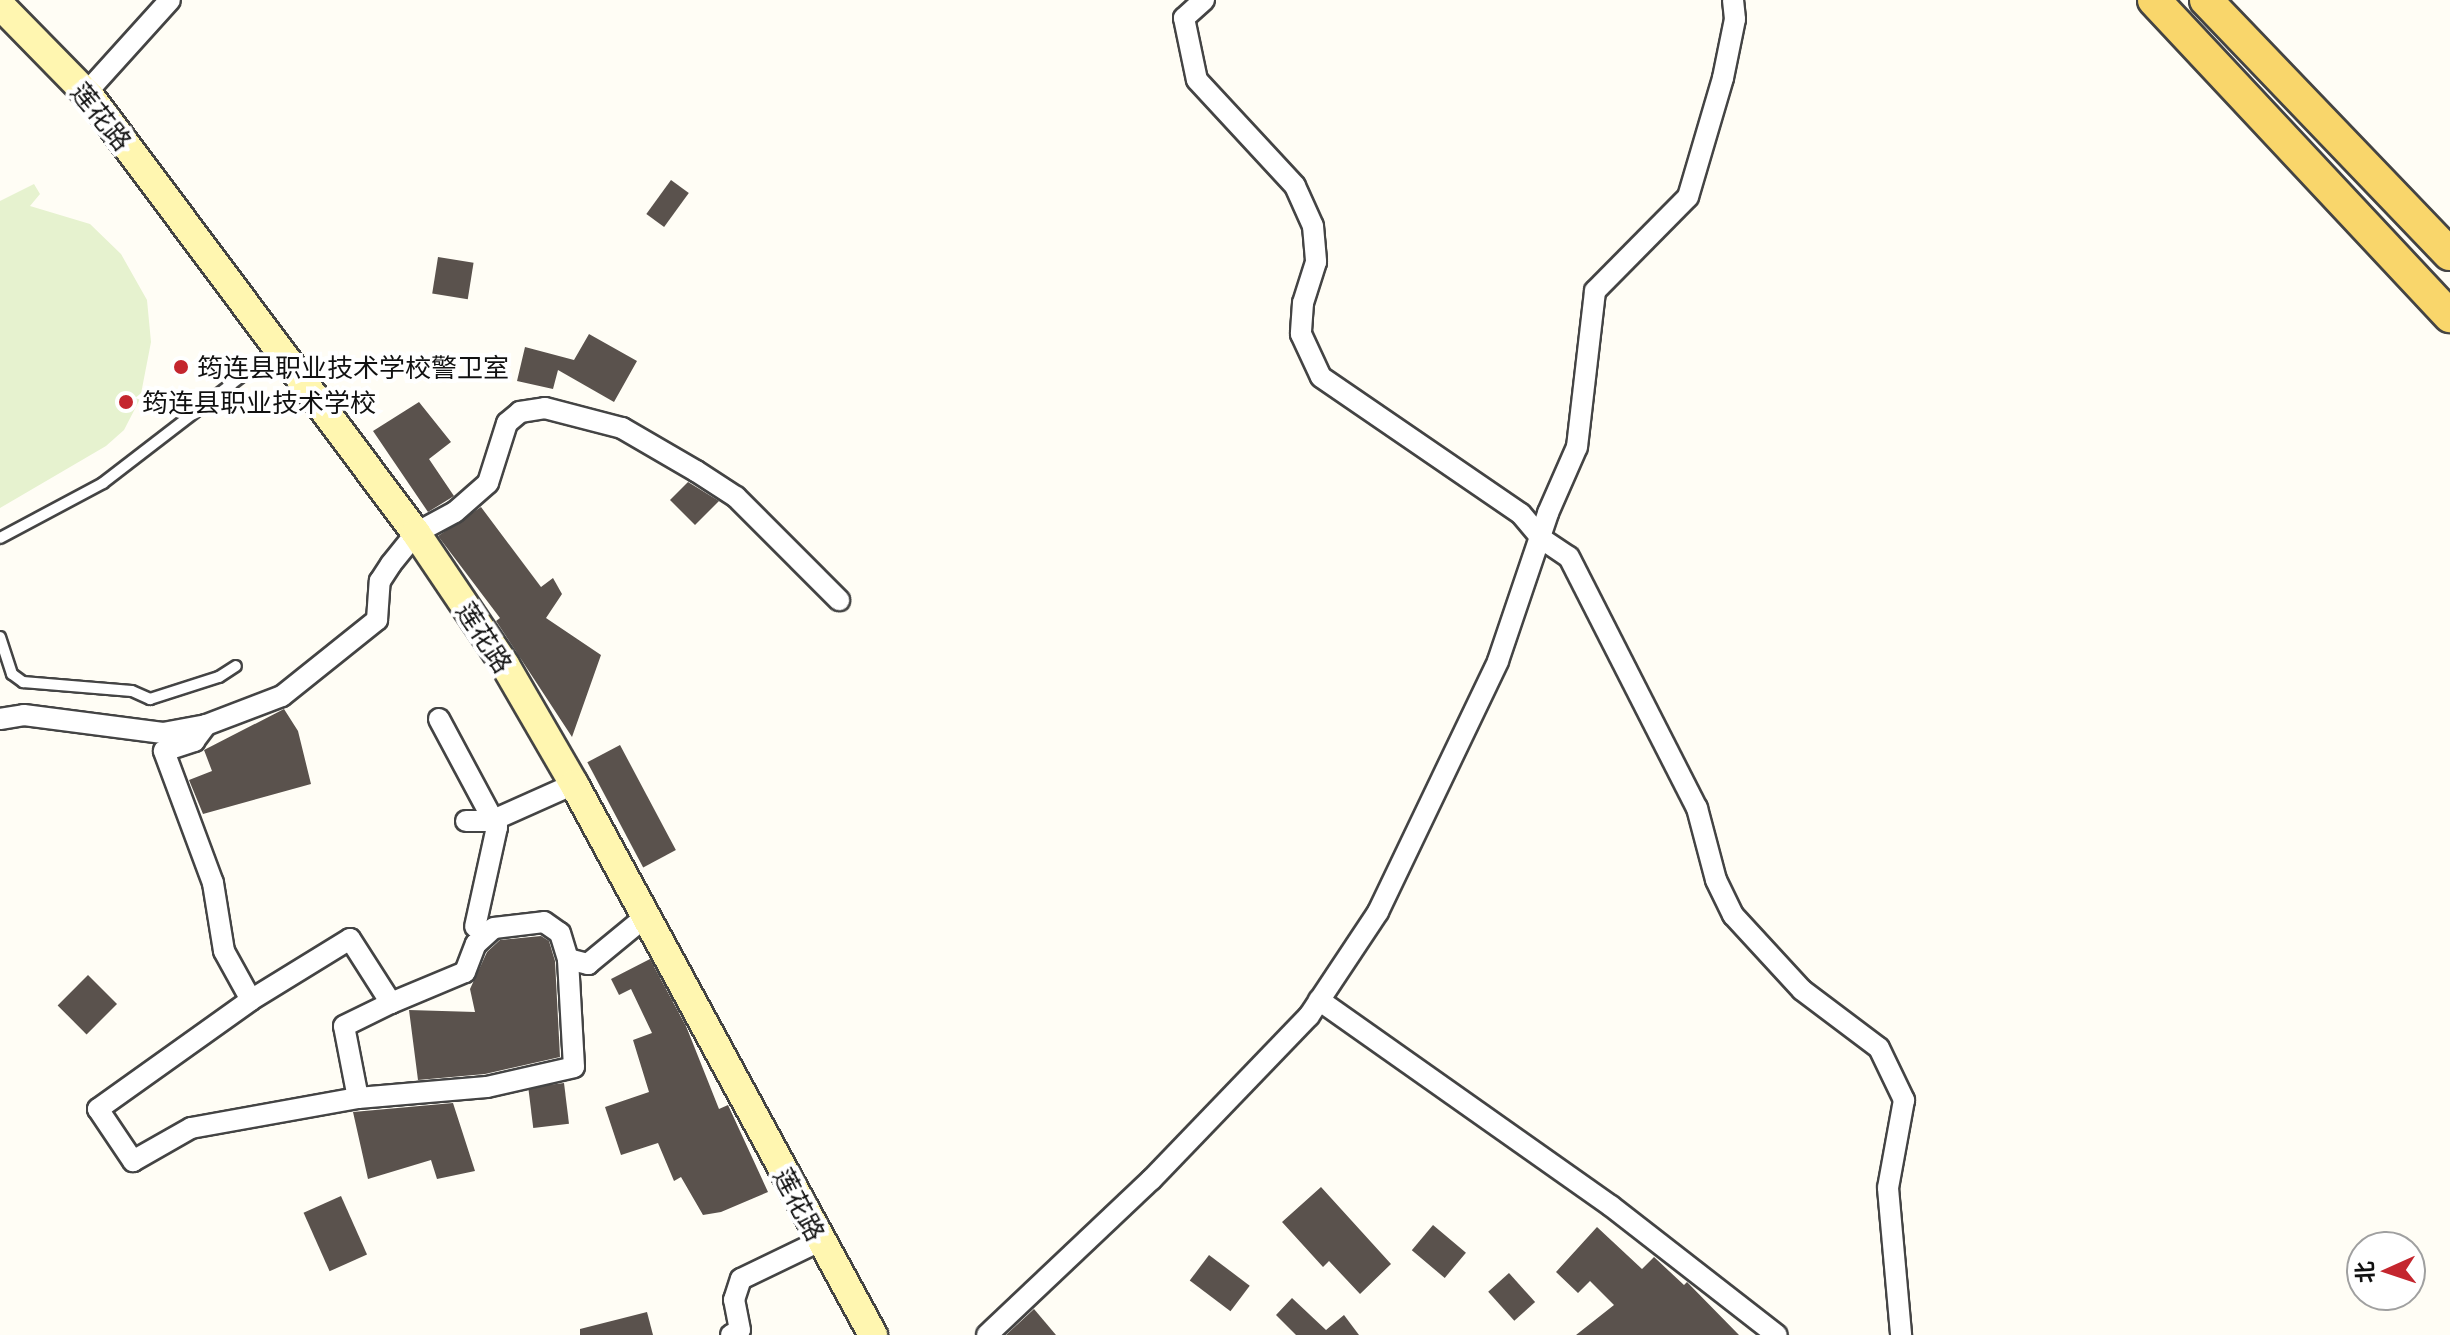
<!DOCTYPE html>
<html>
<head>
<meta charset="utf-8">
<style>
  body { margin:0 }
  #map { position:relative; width:2450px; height:1335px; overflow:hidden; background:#fffdf5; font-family:"Playfair Display","Noto Sans SC",serif }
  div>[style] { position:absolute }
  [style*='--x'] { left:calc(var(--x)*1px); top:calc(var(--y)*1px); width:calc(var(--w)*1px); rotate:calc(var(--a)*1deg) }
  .pitch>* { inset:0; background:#e6f2cf }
  .building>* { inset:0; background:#5a524d; transform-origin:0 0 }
  .roads { filter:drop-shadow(2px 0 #444) drop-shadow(-2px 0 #444) drop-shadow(0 2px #444) drop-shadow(0 -2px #444) }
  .service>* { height:10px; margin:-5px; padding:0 5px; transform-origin:5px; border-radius:5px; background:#fff }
  .minor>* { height:20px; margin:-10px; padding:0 10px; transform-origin:10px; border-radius:10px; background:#fff }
  .secondary>* { height:28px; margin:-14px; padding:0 14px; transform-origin:14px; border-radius:14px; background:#fff6b0 }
  .primary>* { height:32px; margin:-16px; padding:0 16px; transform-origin:16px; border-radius:16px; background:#f9d66b }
  .dots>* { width:22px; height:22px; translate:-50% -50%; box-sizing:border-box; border:4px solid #fff; border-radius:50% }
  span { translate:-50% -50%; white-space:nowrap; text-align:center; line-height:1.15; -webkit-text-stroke:8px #fff; paint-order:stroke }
  .street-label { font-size:26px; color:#111 }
  .poi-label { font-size:26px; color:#111 }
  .left { translate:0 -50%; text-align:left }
  .north { position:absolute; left:2346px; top:1231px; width:80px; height:80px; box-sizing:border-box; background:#fff; border:2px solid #a0a0a0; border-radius:50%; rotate:267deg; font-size:22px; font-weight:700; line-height:32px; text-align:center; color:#111 }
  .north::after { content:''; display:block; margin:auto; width:28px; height:36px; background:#c4262e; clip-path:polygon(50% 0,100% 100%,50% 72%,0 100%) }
</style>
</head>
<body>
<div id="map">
  <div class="pitch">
    <div style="clip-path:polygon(34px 184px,40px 194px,30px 206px,90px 224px,121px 254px,147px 300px,151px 342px,140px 399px,124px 430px,106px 446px,0 508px,0 201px)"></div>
  </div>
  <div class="building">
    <div style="left:671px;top:180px;width:22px;height:42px;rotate:36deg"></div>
    <div style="left:438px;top:257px;width:36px;height:37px;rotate:9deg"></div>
    <div style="clip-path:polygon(589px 334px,637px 361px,614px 402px,558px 370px,553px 389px,517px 381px,525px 347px,574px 360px)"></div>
    <div style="clip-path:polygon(419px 402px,451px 442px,429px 459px,454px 496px,428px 512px,373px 431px)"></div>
    <div style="clip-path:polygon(688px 482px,719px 501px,695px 525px,670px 500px)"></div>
    <div style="clip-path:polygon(481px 507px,541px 587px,553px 578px,562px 594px,546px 618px,601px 655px,572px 737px,496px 621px,500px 618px,438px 536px)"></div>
    <div style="clip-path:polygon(284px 709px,298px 731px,311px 784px,203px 814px,189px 780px,212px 771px,204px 750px)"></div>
    <div style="left:620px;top:745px;width:119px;height:37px;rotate:62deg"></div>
    <div style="clip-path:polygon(541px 936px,549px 941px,555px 961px,560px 1057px,485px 1074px,418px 1080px,409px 1010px,475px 1012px,470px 989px,487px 952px,500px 940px)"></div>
    <div style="clip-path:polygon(650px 959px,686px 1026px,719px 1109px,728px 1105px,768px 1192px,721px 1212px,703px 1215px,681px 1177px,674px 1181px,658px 1143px,621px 1155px,605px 1107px,649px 1092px,633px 1040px,652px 1033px,631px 989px,619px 995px,611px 979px)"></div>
    <div style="left:88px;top:975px;width:41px;height:43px;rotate:45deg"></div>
    <div style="left:564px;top:1083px;width:41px;height:36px;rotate:83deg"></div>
    <div style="clip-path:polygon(453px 1103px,475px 1171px,437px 1179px,431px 1160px,368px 1179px,353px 1112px)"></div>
    <div style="clip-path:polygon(1321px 1187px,1391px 1264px,1360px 1294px,1329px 1261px,1323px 1267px,1282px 1222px)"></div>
    <div style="left:341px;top:1196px;width:64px;height:41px;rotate:66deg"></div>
    <div style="left:1433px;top:1225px;width:43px;height:33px;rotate:40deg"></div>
    <div style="clip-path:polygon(1597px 1227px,1642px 1269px,1654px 1257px,1684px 1285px,1687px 1282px,1739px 1335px,1576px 1335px,1614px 1305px,1590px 1281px,1578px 1293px,1556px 1272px)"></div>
    <div style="left:1209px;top:1255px;width:51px;height:32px;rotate:37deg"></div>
    <div style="left:1509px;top:1273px;width:39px;height:28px;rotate:48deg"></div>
    <div style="clip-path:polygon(1292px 1298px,1326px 1330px,1344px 1315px,1359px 1335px,1296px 1335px,1276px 1315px)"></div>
    <div style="clip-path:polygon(1034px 1309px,1056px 1335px,1006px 1335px)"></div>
    <div style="clip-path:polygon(647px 1312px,653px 1335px,580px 1335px,580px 1329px)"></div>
  </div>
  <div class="roads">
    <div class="service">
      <div style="--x:0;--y:538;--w:117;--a:-28.1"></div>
      <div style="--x:103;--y:483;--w:220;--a:-37.6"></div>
      <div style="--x:0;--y:637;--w:39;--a:72"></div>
      <div style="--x:12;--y:674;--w:14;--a:36"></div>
      <div style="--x:23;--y:682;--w:109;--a:4.7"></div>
      <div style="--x:132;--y:691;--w:20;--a:24"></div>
      <div style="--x:150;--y:699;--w:72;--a:-17.7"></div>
      <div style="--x:219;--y:677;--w:20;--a:-33"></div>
    </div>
    <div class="minor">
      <div style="--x:1204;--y:0;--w:27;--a:138"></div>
      <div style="--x:1184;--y:18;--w:63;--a:78.2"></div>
      <div style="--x:1197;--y:80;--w:144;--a:47.2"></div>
      <div style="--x:1295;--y:186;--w:44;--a:65.8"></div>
      <div style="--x:1313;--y:226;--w:36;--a:85"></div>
      <div style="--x:1316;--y:262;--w:43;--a:107.6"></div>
      <div style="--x:1303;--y:303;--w:31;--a:94"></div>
      <div style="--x:1301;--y:334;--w:47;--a:65.1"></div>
      <div style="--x:1321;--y:377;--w:242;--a:34.4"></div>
      <div style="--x:1521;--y:514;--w:33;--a:50"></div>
      <div style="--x:1542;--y:539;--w:32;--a:34"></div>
      <div style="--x:1569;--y:557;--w:282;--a:63"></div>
      <div style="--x:1697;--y:808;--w:74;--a:75.2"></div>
      <div style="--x:1716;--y:880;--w:39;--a:64"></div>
      <div style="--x:1733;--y:915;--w:102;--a:47.4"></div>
      <div style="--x:1802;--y:990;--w:96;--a:37"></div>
      <div style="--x:1879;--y:1048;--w:58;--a:64.3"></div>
      <div style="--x:1904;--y:1100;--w:89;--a:100.3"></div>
      <div style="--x:1888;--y:1188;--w:148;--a:84.9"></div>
      <div style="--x:86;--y:93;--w:125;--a:-47.9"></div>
      <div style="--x:0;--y:719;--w:24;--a:-9"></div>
      <div style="--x:24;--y:715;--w:140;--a:7.4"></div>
      <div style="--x:163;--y:733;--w:44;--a:-10.5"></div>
      <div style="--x:439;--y:719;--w:123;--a:61.8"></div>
      <div style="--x:497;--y:827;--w:102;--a:102.4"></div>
      <div style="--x:466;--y:821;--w:25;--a:0"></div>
      <div style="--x:491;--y:821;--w:91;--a:-24"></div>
      <div style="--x:251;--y:1000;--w:56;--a:-118.9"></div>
      <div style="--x:224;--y:951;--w:69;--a:-99.2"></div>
      <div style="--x:213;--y:883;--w:141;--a:-110.4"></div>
      <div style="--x:164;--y:751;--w:32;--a:-18"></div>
      <div style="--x:194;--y:741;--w:20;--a:-53"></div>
      <div style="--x:206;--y:725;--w:81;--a:-20.9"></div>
      <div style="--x:282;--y:696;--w:122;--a:-38.7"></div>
      <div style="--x:377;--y:620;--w:39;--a:-86"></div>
      <div style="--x:380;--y:581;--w:20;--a:-57"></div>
      <div style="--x:391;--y:564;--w:40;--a:-51"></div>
      <div style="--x:416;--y:533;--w:44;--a:-28.3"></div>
      <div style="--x:455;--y:512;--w:44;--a:-41.3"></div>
      <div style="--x:488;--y:483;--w:63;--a:-72.4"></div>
      <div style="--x:507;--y:423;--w:17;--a:-40"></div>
      <div style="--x:520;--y:412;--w:25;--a:-9"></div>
      <div style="--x:545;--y:408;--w:80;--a:14.6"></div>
      <div style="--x:622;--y:428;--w:86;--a:30.2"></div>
      <div style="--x:696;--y:471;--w:48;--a:33"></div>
      <div style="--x:736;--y:497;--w:146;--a:45"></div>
      <div style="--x:1319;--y:1000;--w:357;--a:35.2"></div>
      <div style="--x:1611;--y:1206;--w:210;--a:37.9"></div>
      <div style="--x:391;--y:1003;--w:80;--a:-22.7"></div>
      <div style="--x:465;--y:972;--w:30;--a:-69"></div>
      <div style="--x:476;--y:944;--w:24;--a:-42"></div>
      <div style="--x:494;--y:928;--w:50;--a:-6.8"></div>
      <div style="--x:544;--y:922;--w:19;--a:35"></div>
      <div style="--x:560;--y:933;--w:27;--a:73"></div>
      <div style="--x:358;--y:1098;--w:73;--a:-101"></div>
      <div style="--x:344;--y:1026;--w:52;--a:-26.1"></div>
      <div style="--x:391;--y:1003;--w:76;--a:-122.6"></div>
      <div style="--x:350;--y:939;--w:116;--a:148.4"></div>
      <div style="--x:251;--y:1000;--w:188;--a:144.5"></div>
      <div style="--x:98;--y:1109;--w:63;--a:56.1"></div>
      <div style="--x:133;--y:1161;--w:67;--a:-29.6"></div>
      <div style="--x:191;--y:1128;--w:170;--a:-10.2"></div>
      <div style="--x:358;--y:1098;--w:129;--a:-4.9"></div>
      <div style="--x:487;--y:1087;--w:89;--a:-12.9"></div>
      <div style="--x:574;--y:1067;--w:108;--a:-93.2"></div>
      <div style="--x:568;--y:959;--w:21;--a:14"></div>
      <div style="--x:588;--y:964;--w:74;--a:-39.5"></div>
      <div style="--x:731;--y:1335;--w:10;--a:-29"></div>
      <div style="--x:740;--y:1330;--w:31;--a:-101"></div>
      <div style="--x:734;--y:1300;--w:22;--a:-72"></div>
      <div style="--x:741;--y:1279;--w:88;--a:-25.7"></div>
      <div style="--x:987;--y:1335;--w:226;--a:-43.4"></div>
      <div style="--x:1151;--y:1180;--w:228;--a:-46.1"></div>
      <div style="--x:1309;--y:1016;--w:125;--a:-56.4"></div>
      <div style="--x:1378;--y:912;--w:278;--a:-64.4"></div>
      <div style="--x:1498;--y:661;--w:156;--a:-71.3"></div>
      <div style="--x:1548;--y:513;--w:72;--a:-66.3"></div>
      <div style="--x:1577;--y:447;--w:157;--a:-83.4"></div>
      <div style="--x:1595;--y:291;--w:132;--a:-45.3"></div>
      <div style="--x:1688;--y:197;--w:124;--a:-73.6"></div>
      <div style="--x:1723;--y:78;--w:60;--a:-78.5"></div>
      <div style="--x:1735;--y:19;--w:19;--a:-96"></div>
    </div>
    <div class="secondary">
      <div style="--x:0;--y:5;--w:130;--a:45.6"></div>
      <div style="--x:91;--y:98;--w:543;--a:53.24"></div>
      <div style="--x:416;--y:533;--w:159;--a:56"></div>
      <div style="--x:505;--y:665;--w:138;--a:59.9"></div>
      <div style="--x:574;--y:784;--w:627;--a:61.51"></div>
    </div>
    <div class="primary">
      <div style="--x:2154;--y:0;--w:433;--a:46.9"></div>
      <div style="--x:2206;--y:0;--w:352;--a:46.2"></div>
    </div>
  </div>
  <div class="dots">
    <div style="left:181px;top:367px;background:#c4262e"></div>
    <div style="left:126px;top:402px;background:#c4262e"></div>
  </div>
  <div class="street-label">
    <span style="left:102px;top:116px;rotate:51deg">莲花路</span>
    <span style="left:485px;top:637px;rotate:57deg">莲花路</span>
    <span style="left:800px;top:1204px;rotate:62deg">莲花路</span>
  </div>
  <div class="poi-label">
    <span class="left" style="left:197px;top:367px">筠连县职业技术学校警卫室</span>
    <span class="left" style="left:142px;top:402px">筠连县职业技术学校</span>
  </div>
  <div class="north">北</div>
</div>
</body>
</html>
